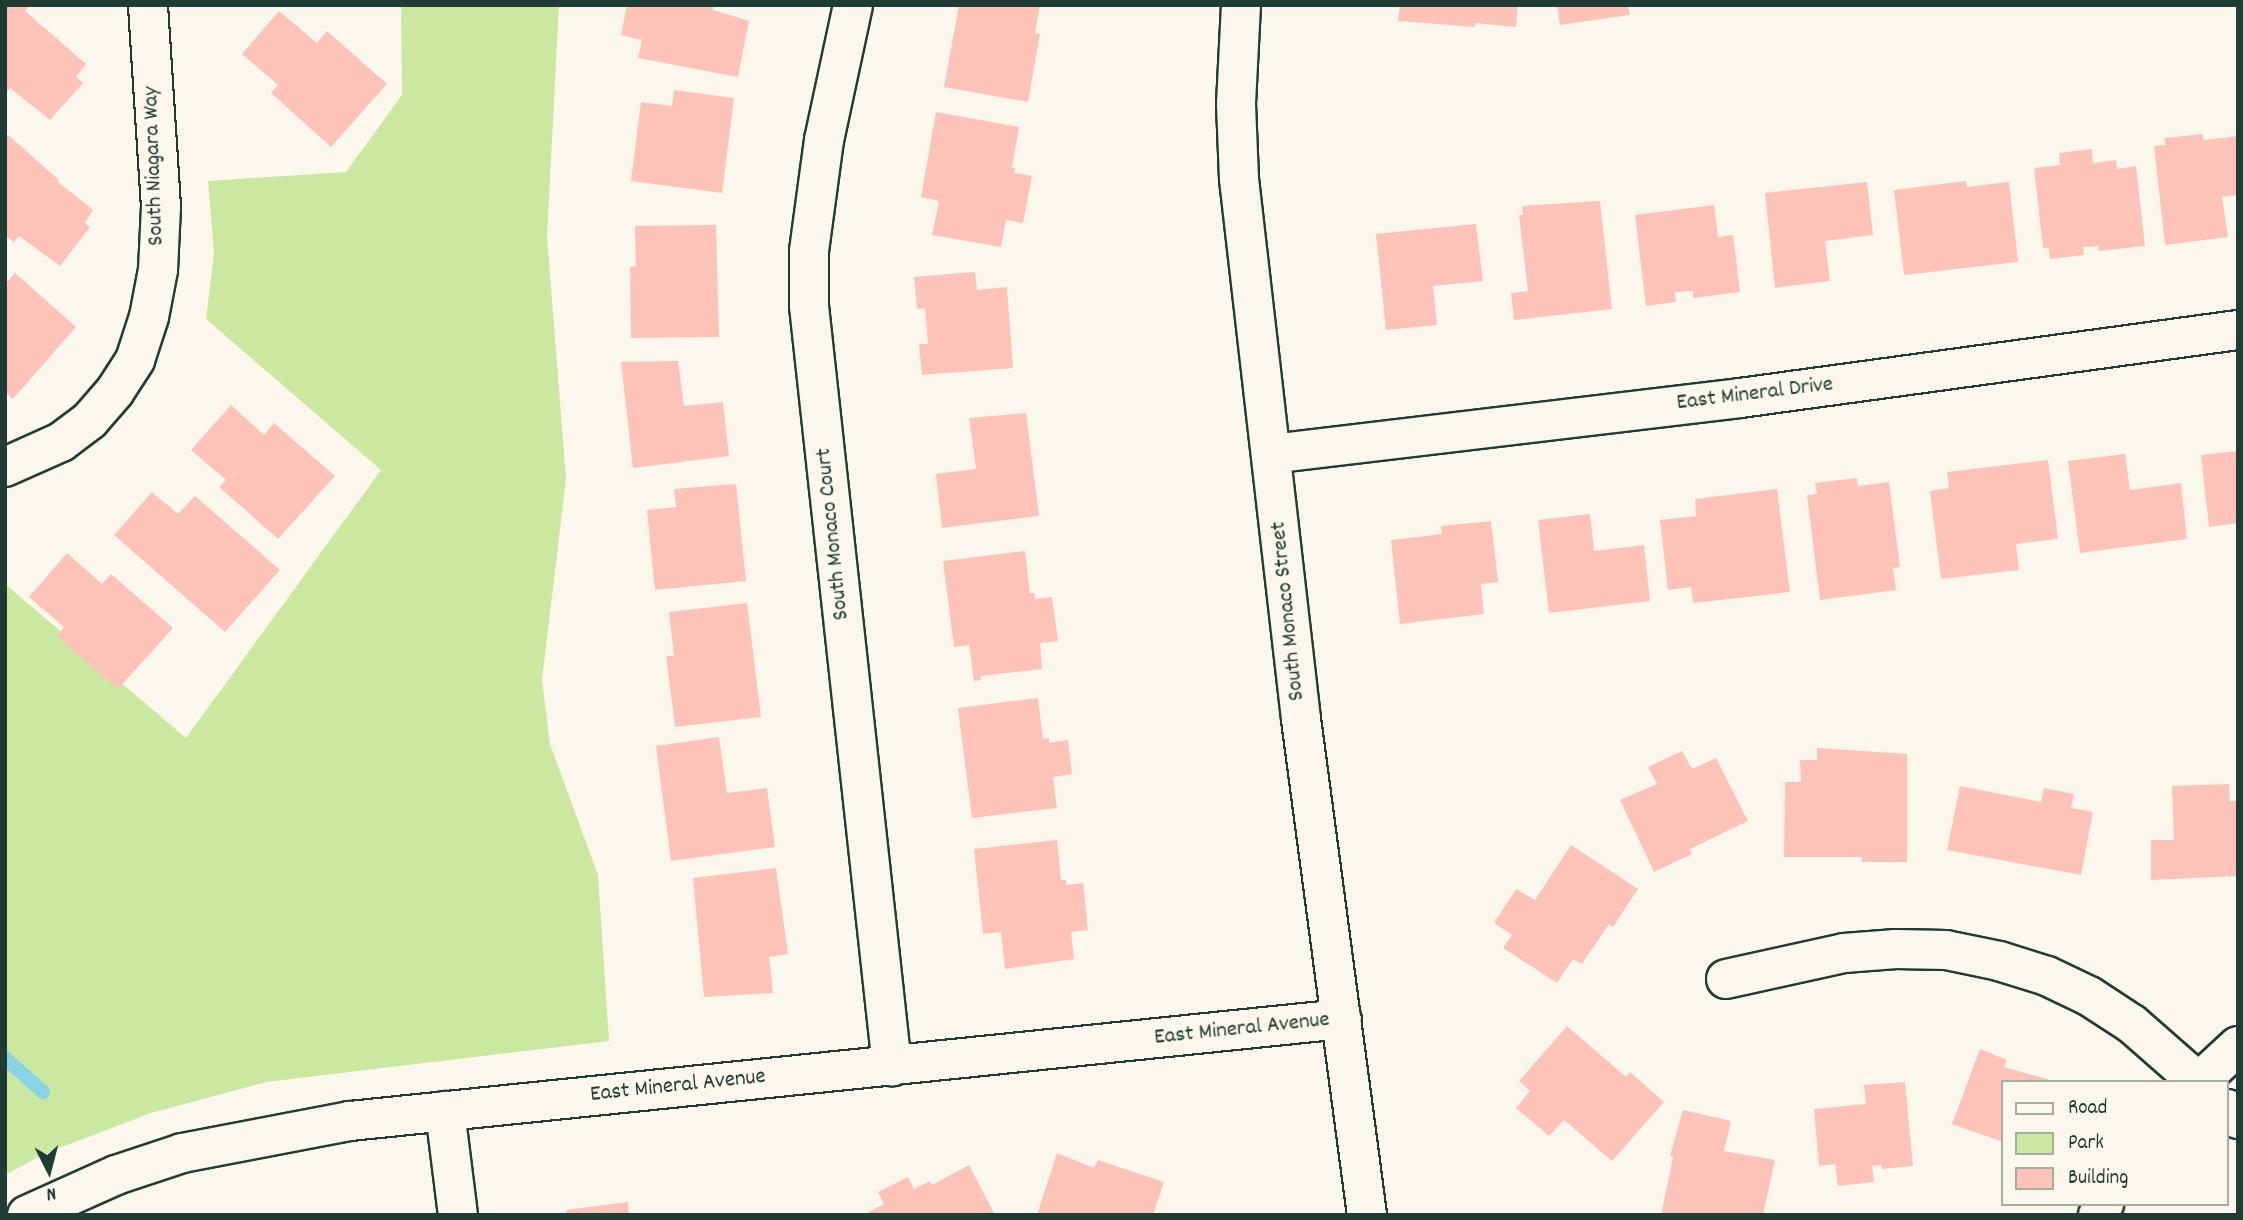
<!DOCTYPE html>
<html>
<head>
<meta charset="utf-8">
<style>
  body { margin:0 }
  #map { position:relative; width:2243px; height:1220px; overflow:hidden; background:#fbf7ec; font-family:Dekko,sans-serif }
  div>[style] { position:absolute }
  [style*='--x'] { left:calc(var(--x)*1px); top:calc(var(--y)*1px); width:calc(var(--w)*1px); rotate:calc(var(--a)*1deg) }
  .green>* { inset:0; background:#cbe8a0 }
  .stream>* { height:14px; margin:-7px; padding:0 7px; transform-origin:7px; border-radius:7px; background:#88d3e8 }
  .building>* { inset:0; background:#fec3b8 }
  .roads { filter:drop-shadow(2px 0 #1f3d34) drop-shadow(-2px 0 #1f3d34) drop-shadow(0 2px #1f3d34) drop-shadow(0 -2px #1f3d34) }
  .street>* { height:38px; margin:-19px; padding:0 19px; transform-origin:19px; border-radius:19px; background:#fbf7ec }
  span { translate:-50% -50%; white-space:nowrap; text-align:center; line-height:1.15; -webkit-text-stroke:5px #fbf7ec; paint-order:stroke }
  .street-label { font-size:23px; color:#1f3d34 }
  .frame { position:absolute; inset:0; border:7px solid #1f3d34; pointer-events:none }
  .legend { position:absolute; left:2001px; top:1080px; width:228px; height:126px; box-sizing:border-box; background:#fbf7ec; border:2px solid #a3ada2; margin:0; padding:9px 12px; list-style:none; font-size:21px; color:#1f3d34 }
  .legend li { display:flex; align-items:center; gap:14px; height:35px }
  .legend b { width:35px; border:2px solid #a3ada2 }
  .north { position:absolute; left:14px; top:1136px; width:70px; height:70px; -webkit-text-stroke:5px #fbf7ec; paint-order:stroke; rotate:174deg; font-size:19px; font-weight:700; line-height:28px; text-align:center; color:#1f3d34 }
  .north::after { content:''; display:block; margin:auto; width:24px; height:32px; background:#1f3d34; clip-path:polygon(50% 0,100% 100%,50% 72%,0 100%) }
</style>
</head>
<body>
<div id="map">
  <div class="green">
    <div style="clip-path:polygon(401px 5px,559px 5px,547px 236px,566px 479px,542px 680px,550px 744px,598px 875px,609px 1041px,266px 1082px,151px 1113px,46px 1153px,5px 1175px,5px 584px,186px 738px,381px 470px,206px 319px,214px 253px,208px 181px,346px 172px,402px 95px)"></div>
  </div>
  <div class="stream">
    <div style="--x:5;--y:1058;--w:51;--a:41.8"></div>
  </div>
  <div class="building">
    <div style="clip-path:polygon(5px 5px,26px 5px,28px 7px,25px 11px,86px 64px,76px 77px,83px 83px,50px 120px,10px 88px,5px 94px)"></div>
    <div style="clip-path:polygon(627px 5px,714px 5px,713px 10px,749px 21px,738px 77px,638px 58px,642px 40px,621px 35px)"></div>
    <div style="clip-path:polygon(959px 5px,1040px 5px,1035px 33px,1040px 34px,1028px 102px,944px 87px)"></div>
    <div style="clip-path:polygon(1400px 5px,1518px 5px,1516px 27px,1475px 23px,1475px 27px,1398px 21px)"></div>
    <div style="clip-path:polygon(1557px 5px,1628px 5px,1630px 15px,1560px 25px)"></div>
    <div style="clip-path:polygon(279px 11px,317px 43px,327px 31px,387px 84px,331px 147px,271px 93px,278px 85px,242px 54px)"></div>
    <div style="clip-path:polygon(674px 90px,734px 98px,722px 193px,631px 181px,641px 102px,672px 106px)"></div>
    <div style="clip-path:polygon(936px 112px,1019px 127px,1012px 168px,1015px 168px,1014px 173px,1032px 176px,1023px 223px,1006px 220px,1001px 247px,932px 235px,939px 201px,921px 197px)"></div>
    <div style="clip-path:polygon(2203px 134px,2203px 140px,2238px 136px,2238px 195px,2222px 197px,2228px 237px,2165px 245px,2154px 146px,2166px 145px,2164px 138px)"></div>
    <div style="clip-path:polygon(8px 135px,59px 180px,58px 182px,93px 210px,85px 223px,90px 227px,60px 266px,19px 236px,14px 242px,5px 236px,5px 137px)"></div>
    <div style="clip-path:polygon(2092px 149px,2093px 163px,2116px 160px,2117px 169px,2136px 166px,2145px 246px,2099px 251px,2098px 246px,2083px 247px,2084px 255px,2050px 259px,2049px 248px,2043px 248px,2034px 168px,2060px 165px,2059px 153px)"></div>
    <div style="clip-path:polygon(1966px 181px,1967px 187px,2009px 182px,2018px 262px,1904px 275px,1894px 190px)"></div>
    <div style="clip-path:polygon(1867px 182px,1873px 235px,1825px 241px,1830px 281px,1775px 288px,1765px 193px)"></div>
    <div style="clip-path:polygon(1600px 201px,1612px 309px,1514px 320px,1511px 293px,1528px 291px,1519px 215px,1523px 215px,1522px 206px)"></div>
    <div style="clip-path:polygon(1714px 205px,1718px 237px,1733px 235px,1740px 292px,1693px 298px,1693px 291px,1675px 292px,1676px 302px,1646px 306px,1635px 215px)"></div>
    <div style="clip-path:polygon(1476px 224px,1483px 281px,1433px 286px,1437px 325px,1386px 330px,1376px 234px)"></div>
    <div style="clip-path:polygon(716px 225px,719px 337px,631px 338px,630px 267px,636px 266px,635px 226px)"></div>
    <div style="clip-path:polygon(975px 272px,977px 290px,1007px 287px,1013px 368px,922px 375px,919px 344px,928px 344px,925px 308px,917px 309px,914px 277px)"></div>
    <div style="clip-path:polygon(15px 273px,76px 327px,13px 399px,5px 392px,5px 284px)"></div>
    <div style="clip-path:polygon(678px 361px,684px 406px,723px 402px,729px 456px,633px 468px,621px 362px)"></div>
    <div style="clip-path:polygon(231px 405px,264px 435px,274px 423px,335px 476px,278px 539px,219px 487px,226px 480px,191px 450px)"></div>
    <div style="clip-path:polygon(1026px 413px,1039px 516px,942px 528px,936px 474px,976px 469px,969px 418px)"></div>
    <div style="clip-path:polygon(2238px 451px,2238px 523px,2209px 527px,2201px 455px)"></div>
    <div style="clip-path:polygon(2125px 454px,2130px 490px,2181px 483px,2187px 539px,2080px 553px,2068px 461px)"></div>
    <div style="clip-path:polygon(2048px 460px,2058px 539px,2016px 544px,2019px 570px,1941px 579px,1930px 491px,1949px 488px,1947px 472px)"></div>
    <div style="clip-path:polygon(1857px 478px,1858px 486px,1889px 482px,1900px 567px,1893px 568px,1896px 590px,1820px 600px,1807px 495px,1817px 494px,1815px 483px)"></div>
    <div style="clip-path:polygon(736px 484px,746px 581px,655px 590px,647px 510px,676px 507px,674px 489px)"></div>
    <div style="clip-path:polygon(1777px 489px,1790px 592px,1693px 603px,1691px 587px,1668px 590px,1660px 520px,1696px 516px,1695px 499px)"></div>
    <div style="clip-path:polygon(152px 492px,178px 514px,195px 496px,280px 570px,225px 632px,114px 535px)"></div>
    <div style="clip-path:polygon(1590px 514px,1594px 551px,1644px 545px,1650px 601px,1549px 613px,1538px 520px)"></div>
    <div style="clip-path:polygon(1491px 521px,1498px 582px,1481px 584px,1484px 614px,1400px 624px,1391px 540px,1442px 534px,1441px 526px)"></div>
    <div style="clip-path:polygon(1025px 551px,1030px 593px,1034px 593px,1035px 599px,1052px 597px,1058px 641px,1040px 643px,1042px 669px,980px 676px,981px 680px,974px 681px,969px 645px,954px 647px,943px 561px)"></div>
    <div style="clip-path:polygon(67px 553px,102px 584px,111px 574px,173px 628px,118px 689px,57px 636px,64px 627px,29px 597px)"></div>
    <div style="clip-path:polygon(747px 603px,761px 717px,675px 727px,666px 656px,674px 656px,669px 612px)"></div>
    <div style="clip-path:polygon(1038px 698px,1043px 739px,1049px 738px,1049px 743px,1068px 740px,1072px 774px,1053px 777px,1057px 808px,972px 818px,958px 708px)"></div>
    <div style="clip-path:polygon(719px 737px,727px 793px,767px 788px,775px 847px,671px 861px,656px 746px)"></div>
    <div style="clip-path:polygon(1817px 748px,1907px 754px,1907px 862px,1862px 862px,1862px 857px,1784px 857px,1785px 782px,1801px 782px,1800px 760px,1817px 760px)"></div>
    <div style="clip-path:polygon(1682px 751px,1692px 769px,1716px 758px,1748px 821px,1690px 849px,1692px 854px,1654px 872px,1620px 800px,1657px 784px,1648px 767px)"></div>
    <div style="clip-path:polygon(2229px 784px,2230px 801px,2238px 801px,2238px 876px,2151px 880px,2151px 840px,2174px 840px,2172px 786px)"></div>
    <div style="clip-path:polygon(1960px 786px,2041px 802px,2044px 788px,2074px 794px,2071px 808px,2093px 812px,2081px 875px,1947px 850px)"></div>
    <div style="clip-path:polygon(1057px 840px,1061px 880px,1066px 880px,1066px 885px,1083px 883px,1088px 930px,1071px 932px,1074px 959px,1005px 969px,1001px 932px,983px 934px,974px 849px)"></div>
    <div style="clip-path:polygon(1571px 845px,1638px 889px,1613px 927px,1609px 924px,1582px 964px,1573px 959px,1557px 983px,1503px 948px,1512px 935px,1494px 923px,1516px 889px,1535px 900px)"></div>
    <div style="clip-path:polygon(776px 868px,788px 954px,769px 957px,773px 993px,704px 997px,693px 878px)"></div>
    <div style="clip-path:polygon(1567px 1026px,1626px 1077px,1630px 1072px,1664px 1102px,1612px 1161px,1564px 1120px,1549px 1136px,1516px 1108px,1530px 1091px,1519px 1081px)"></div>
    <div style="clip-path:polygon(1980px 1049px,2007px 1060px,2004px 1067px,2054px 1081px,2003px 1082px,2003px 1142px,1952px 1124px)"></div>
    <div style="clip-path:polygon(1905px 1082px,1913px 1166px,1882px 1169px,1881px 1165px,1872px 1166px,1874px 1182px,1838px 1186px,1835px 1164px,1819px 1166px,1814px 1109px,1866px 1104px,1864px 1085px)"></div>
    <div style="clip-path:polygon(1683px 1110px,1731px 1121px,1724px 1151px,1775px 1160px,1763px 1215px,1661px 1215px,1673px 1157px,1670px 1156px)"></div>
    <div style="clip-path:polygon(1057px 1153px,1094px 1168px,1098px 1160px,1164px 1182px,1153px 1215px,1037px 1215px)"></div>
    <div style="clip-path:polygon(969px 1165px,995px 1215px,864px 1215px,884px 1204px,878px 1192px,908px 1177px,914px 1189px,930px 1181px,932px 1185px)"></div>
    <div style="clip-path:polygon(628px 1202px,629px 1215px,567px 1215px,566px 1210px)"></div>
  </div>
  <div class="roads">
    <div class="street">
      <div style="--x:853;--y:5;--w:138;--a:102.1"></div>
      <div style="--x:824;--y:140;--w:112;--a:97.7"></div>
      <div style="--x:809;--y:251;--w:55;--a:90"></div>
      <div style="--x:809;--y:306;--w:765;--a:83.77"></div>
      <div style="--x:1241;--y:5;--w:99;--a:92.9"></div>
      <div style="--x:1236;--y:104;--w:75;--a:87.7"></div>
      <div style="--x:1239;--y:179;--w:544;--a:83.45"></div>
      <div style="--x:1301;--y:719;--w:500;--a:82.42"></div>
      <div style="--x:1271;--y:454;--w:472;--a:-6.8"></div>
      <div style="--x:1740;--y:398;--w:503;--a:-7.78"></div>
      <div style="--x:5;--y:467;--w:61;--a:-24.1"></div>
      <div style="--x:61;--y:442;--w:36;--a:-37"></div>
      <div style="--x:90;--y:420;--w:38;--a:-49"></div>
      <div style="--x:115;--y:391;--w:37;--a:-57"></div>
      <div style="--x:135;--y:360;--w:45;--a:-72"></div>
      <div style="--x:149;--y:317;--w:48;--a:-79.2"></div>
      <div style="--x:158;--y:270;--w:63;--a:-87.3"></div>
      <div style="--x:161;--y:207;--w:202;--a:-93.7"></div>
      <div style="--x:1726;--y:979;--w:121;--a:-12.4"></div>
      <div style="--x:1844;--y:953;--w:52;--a:-4.4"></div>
      <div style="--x:1896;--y:949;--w:50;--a:1.1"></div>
      <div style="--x:1946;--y:950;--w:54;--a:11.7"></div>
      <div style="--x:1999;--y:961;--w:50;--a:17.4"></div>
      <div style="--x:2047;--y:976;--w:47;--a:25.5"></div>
      <div style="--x:2089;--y:996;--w:51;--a:33.1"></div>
      <div style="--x:2132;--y:1024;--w:88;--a:41.3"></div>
      <div style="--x:2199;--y:1082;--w:53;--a:-42.7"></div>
      <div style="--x:2227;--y:1109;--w:15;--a:42"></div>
      <div style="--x:445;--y:1111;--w:105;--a:82.9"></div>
      <div style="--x:27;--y:1215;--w:98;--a:-24.2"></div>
      <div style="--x:116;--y:1175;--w:70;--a:-18.4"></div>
      <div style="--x:182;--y:1153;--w:171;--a:-10.8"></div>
      <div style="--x:350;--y:1121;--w:997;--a:-5.87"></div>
      <div style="--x:2098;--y:1215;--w:13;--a:-61"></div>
    </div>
  </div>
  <div class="street-label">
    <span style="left:155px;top:166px;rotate:-92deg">South Niagara Way</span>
    <span style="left:1755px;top:395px;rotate:-7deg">East Mineral Drive</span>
    <span style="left:834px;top:534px;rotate:-96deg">South Monaco Court</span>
    <span style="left:1289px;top:611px;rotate:-96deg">South Monaco Street</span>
    <span style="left:1242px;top:1030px;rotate:-6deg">East Mineral Avenue</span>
    <span style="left:678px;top:1087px;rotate:-6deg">East Mineral Avenue</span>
  </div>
  <div class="frame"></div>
  <ul class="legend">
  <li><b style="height:9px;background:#fbf7ec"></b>Road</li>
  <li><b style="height:19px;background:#cbe8a0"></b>Park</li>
  <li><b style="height:19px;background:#fec3b8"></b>Building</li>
  </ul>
  <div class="north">N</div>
</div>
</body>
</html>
